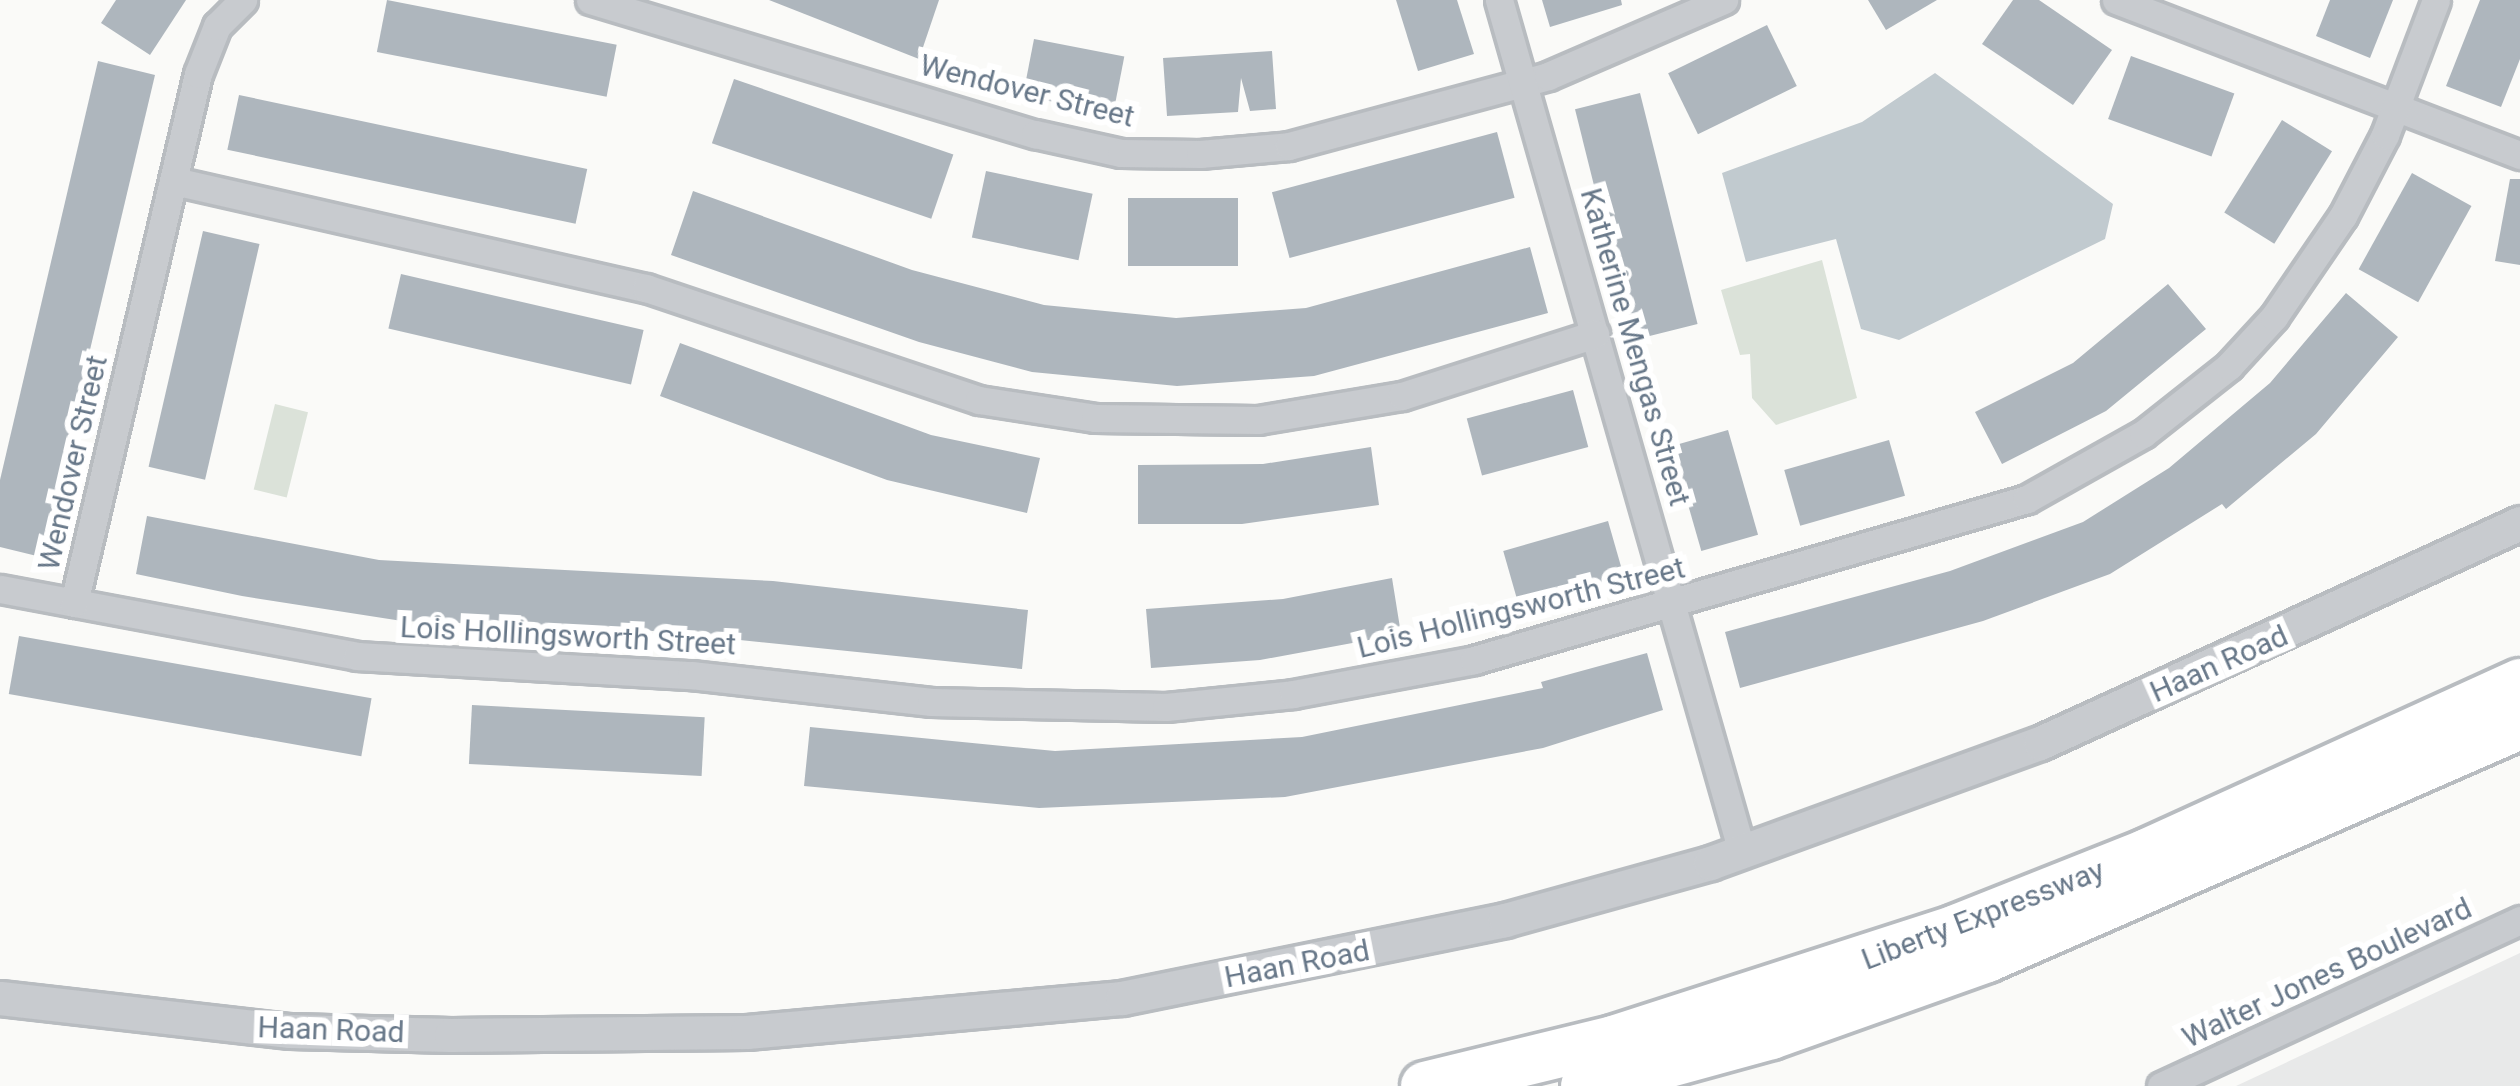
<!DOCTYPE html>
<html>
<head>
<meta charset="utf-8">
<style>
  body { margin:0 }
  #map { position:relative; width:2520px; height:1086px; overflow:hidden; background:#fafaf8; font-family:Roboto,sans-serif }
  div>[style] { position:absolute }
  [style*='--x'] { left:calc(var(--x)*1px); top:calc(var(--y)*1px); width:calc(var(--w)*1px); rotate:calc(var(--a)*1deg) }
  .built>* { inset:0; background:#e8e9e9 }
  .green>* { inset:0; background:#dbe2d9; transform-origin:0 0 }
  .water>* { inset:0; background:#c1cacf }
  .building>* { inset:0; background:#aeb6bd; transform-origin:0 0 }
  .roads { filter:drop-shadow(3px 0 #b8bcc0) drop-shadow(-3px 0 #b8bcc0) drop-shadow(0 3px #b8bcc0) drop-shadow(0 -3px #b8bcc0) }
  .minor>* { height:27px; margin:-13.5px; padding:0 13.5px; transform-origin:13.5px; border-radius:13.5px; background:#c8cbcf }
  .tertiary>* { height:33px; margin:-16.5px; padding:0 16.5px; transform-origin:16.5px; border-radius:16.5px; background:#c8cbcf }
  .motorway>* { height:48px; margin:-24px; padding:0 24px; transform-origin:24px; border-radius:24px; background:#fff }
  span { translate:-50% -50%; white-space:nowrap; text-align:center; line-height:1.15; -webkit-text-stroke:12px #fff; paint-order:stroke }
  .street-label { font-size:30px; color:#687889 }
</style>
</head>
<body>
<div id="map">
  <div class="built">
    <div style="clip-path:polygon(2520px 953px,2520px 1086px,2236px 1086px)"></div>
  </div>
  <div class="green">
    <div style="clip-path:polygon(1822px 260px,1857px 398px,1776px 425px,1752px 398px,1750px 354px,1740px 355px,1721px 290px)"></div>
    <div style="left:275px;top:404px;width:34px;height:88px;rotate:14deg"></div>
  </div>
  <div class="water">
    <div style="clip-path:polygon(1935px 73px,2113px 204px,2105px 239px,1899px 340px,1861px 329px,1836px 239px,1746px 262px,1722px 173px,1862px 122px)"></div>
  </div>
  <div class="building">
    <div style="clip-path:polygon(116px 0,186px 0,150px 55px,101px 23px)"></div>
    <div style="left:387px;top:0;width:234px;height:53px;rotate:11deg"></div>
    <div style="clip-path:polygon(769px 0,939px 0,919px 59px)"></div>
    <div style="clip-path:polygon(1396px 0,1457px 0,1474px 54px,1418px 71px)"></div>
    <div style="clip-path:polygon(1542px 0,1621px 0,1622px 5px,1550px 27px)"></div>
    <div style="clip-path:polygon(1868px 0,1937px 0,1886px 30px)"></div>
    <div style="clip-path:polygon(2013px 0,2039px 0,2112px 50px,2073px 105px,1982px 44px)"></div>
    <div style="clip-path:polygon(2330px 0,2393px 0,2370px 58px,2316px 36px)"></div>
    <div style="clip-path:polygon(2480px 0,2520px 0,2520px 59px,2501px 107px,2446px 86px)"></div>
    <div style="left:1767px;top:25px;width:68px;height:110px;rotate:64deg"></div>
    <div style="left:1034px;top:39px;width:92px;height:58px;rotate:11deg"></div>
    <div style="clip-path:polygon(1272px 51px,1276px 109px,1250px 111px,1241px 78px,1238px 112px,1167px 116px,1163px 58px)"></div>
    <div style="left:2131px;top:56px;width:110px;height:67px;rotate:20deg"></div>
    <div style="clip-path:polygon(98px 61px,155px 75px,41px 557px,0 547px,0 480px)"></div>
    <div style="left:734px;top:79px;width:232px;height:68px;rotate:19deg"></div>
    <div style="left:1640px;top:93px;width:238px;height:67px;rotate:76deg"></div>
    <div style="left:239px;top:95px;width:356px;height:56px;rotate:12deg"></div>
    <div style="left:2282px;top:120px;width:59px;height:109px;rotate:32deg"></div>
    <div style="left:1497px;top:132px;width:68px;height:233px;rotate:75deg"></div>
    <div style="left:986px;top:171px;width:109px;height:68px;rotate:12deg"></div>
    <div style="left:2412px;top:173px;width:68px;height:110px;rotate:29deg"></div>
    <div style="clip-path:polygon(2510px 179px,2520px 179px,2520px 265px,2495px 261px)"></div>
    <div style="clip-path:polygon(693px 191px,912px 270px,1044px 305px,1176px 318px,1306px 308px,1530px 247px,1548px 313px,1314px 376px,1177px 386px,1032px 372px,919px 342px,671px 255px)"></div>
    <div style="left:1128px;top:198px;width:110px;height:68px"></div>
    <div style="left:203px;top:231px;width:58px;height:242px;rotate:13deg"></div>
    <div style="left:401px;top:274px;width:249px;height:56px;rotate:13deg"></div>
    <div style="clip-path:polygon(2168px 284px,2206px 329px,2106px 411px,2002px 464px,1975px 412px,2073px 363px)"></div>
    <div style="clip-path:polygon(2346px 293px,2398px 337px,2316px 434px,2226px 509px,2222px 504px,2110px 574px,1983px 621px,1740px 688px,1725px 632px,1950px 571px,2083px 522px,2169px 468px,2270px 383px)"></div>
    <div style="clip-path:polygon(680px 343px,931px 435px,1040px 458px,1027px 513px,887px 480px,660px 396px)"></div>
    <div style="left:1573px;top:390px;width:59px;height:110px;rotate:75deg"></div>
    <div style="left:1728px;top:430px;width:109px;height:59px;rotate:74deg"></div>
    <div style="left:1889px;top:440px;width:58px;height:109px;rotate:74deg"></div>
    <div style="clip-path:polygon(1371px 447px,1379px 505px,1242px 524px,1138px 524px,1138px 465px,1263px 464px)"></div>
    <div style="clip-path:polygon(147px 516px,379px 560px,773px 581px,1028px 610px,1022px 669px,643px 630px,402px 621px,242px 596px,136px 574px)"></div>
    <div style="left:1608px;top:521px;width:59px;height:109px;rotate:74deg"></div>
    <div style="clip-path:polygon(1392px 578px,1401px 634px,1260px 660px,1151px 668px,1146px 609px,1283px 599px)"></div>
    <div style="left:19px;top:636px;width:358px;height:59px;rotate:10deg"></div>
    <div style="clip-path:polygon(1647px 653px,1663px 710px,1543px 748px,1285px 797px,1039px 808px,804px 786px,810px 727px,1055px 751px,1302px 737px,1543px 688px,1541px 682px)"></div>
    <div style="left:472px;top:705px;width:233px;height:59px;rotate:3deg"></div>
  </div>
  <div class="roads">
    <div class="minor">
      <div style="--x:590;--y:0;--w:465;--a:16.8"></div>
      <div style="--x:1035;--y:134;--w:88;--a:12.5"></div>
      <div style="--x:1121;--y:153;--w:79;--a:0.7"></div>
      <div style="--x:1200;--y:154;--w:89;--a:-5.1"></div>
      <div style="--x:1289;--y:146;--w:268;--a:-15.1"></div>
      <div style="--x:1548;--y:76;--w:192;--a:-23.4"></div>
      <div style="--x:1499;--y:0;--w:886;--a:74.08"></div>
      <div style="--x:2116;--y:0;--w:433;--a:21"></div>
      <div style="--x:174;--y:181;--w:484;--a:12.8"></div>
      <div style="--x:646;--y:288;--w:351;--a:18.6"></div>
      <div style="--x:979;--y:400;--w:117;--a:8.8"></div>
      <div style="--x:1095;--y:418;--w:163;--a:0.7"></div>
      <div style="--x:1258;--y:420;--w:146;--a:-9.5"></div>
      <div style="--x:1402;--y:396;--w:203;--a:-17.8"></div>
      <div style="--x:0;--y:589;--w:363;--a:10.6"></div>
      <div style="--x:357;--y:656;--w:335;--a:3.3"></div>
      <div style="--x:691;--y:675;--w:242;--a:6.4"></div>
      <div style="--x:931;--y:702;--w:235;--a:1.2"></div>
      <div style="--x:1166;--y:707;--w:128;--a:-5.8"></div>
      <div style="--x:1293;--y:694;--w:184;--a:-10.6"></div>
      <div style="--x:1474;--y:660;--w:576;--a:-16.23"></div>
      <div style="--x:2027;--y:499;--w:133;--a:-29.3"></div>
      <div style="--x:2143;--y:434;--w:110;--a:-38.3"></div>
      <div style="--x:2229;--y:366;--w:67;--a:-47.4"></div>
      <div style="--x:2274;--y:317;--w:122;--a:-55.7"></div>
      <div style="--x:2343;--y:216;--w:91;--a:-62.6"></div>
      <div style="--x:2385;--y:135;--w:144;--a:-69.3"></div>
      <div style="--x:74;--y:603;--w:543;--a:-76.81"></div>
      <div style="--x:198;--y:74;--w:52;--a:-68.4"></div>
      <div style="--x:217;--y:26;--w:37;--a:-45"></div>
      <div style="--x:2161;--y:1086;--w:396;--a:-24.8"></div>
    </div>
    <div class="tertiary">
      <div style="--x:0;--y:998;--w:292;--a:6.5"></div>
      <div style="--x:290;--y:1031;--w:161;--a:1.4"></div>
      <div style="--x:451;--y:1035;--w:296;--a:-0.6"></div>
      <div style="--x:747;--y:1032;--w:377;--a:-5.2"></div>
      <div style="--x:1122;--y:998;--w:391;--a:-11.5"></div>
      <div style="--x:1505;--y:920;--w:213;--a:-15.5"></div>
      <div style="--x:1710;--y:863;--w:351;--a:-20"></div>
      <div style="--x:2040;--y:743;--w:528;--a:-24.62"></div>
    </div>
    <div class="motorway">
      <div style="--x:1425;--y:1086;--w:194;--a:-13.7"></div>
      <div style="--x:1613;--y:1040;--w:361;--a:-17.9"></div>
      <div style="--x:1956;--y:929;--w:206;--a:-21.7"></div>
      <div style="--x:2147;--y:853;--w:410;--a:-24.5"></div>
      <div style="--x:1585;--y:1086;--w:193;--a:-15.3"></div>
      <div style="--x:1771;--y:1035;--w:229;--a:-19.6"></div>
      <div style="--x:1987;--y:958;--w:582;--a:-23.61"></div>
    </div>
  </div>
  <div class="street-label">
    <span style="left:1027px;top:91px;rotate:14deg">Wendover Street</span>
    <span style="left:1635px;top:347px;rotate:74deg">Katherine Mengas Street</span>
    <span style="left:73px;top:463px;rotate:-77deg">Wendover Street</span>
    <span style="left:1521px;top:608px;rotate:-14deg">Lois Hollingsworth Street</span>
    <span style="left:568px;top:636px;rotate:3deg">Lois Hollingsworth Street</span>
    <span style="left:2219px;top:664px;rotate:-24deg">Haan Road</span>
    <span style="left:1983px;top:915px;rotate:-21deg">Liberty Expressway</span>
    <span style="left:1297px;top:964px;rotate:-11deg">Haan Road</span>
    <span style="left:2327px;top:973px;rotate:-25deg">Walter Jones Boulevard</span>
    <span style="left:331px;top:1030px;rotate:2deg">Haan Road</span>
  </div>
</div>
</body>
</html>
